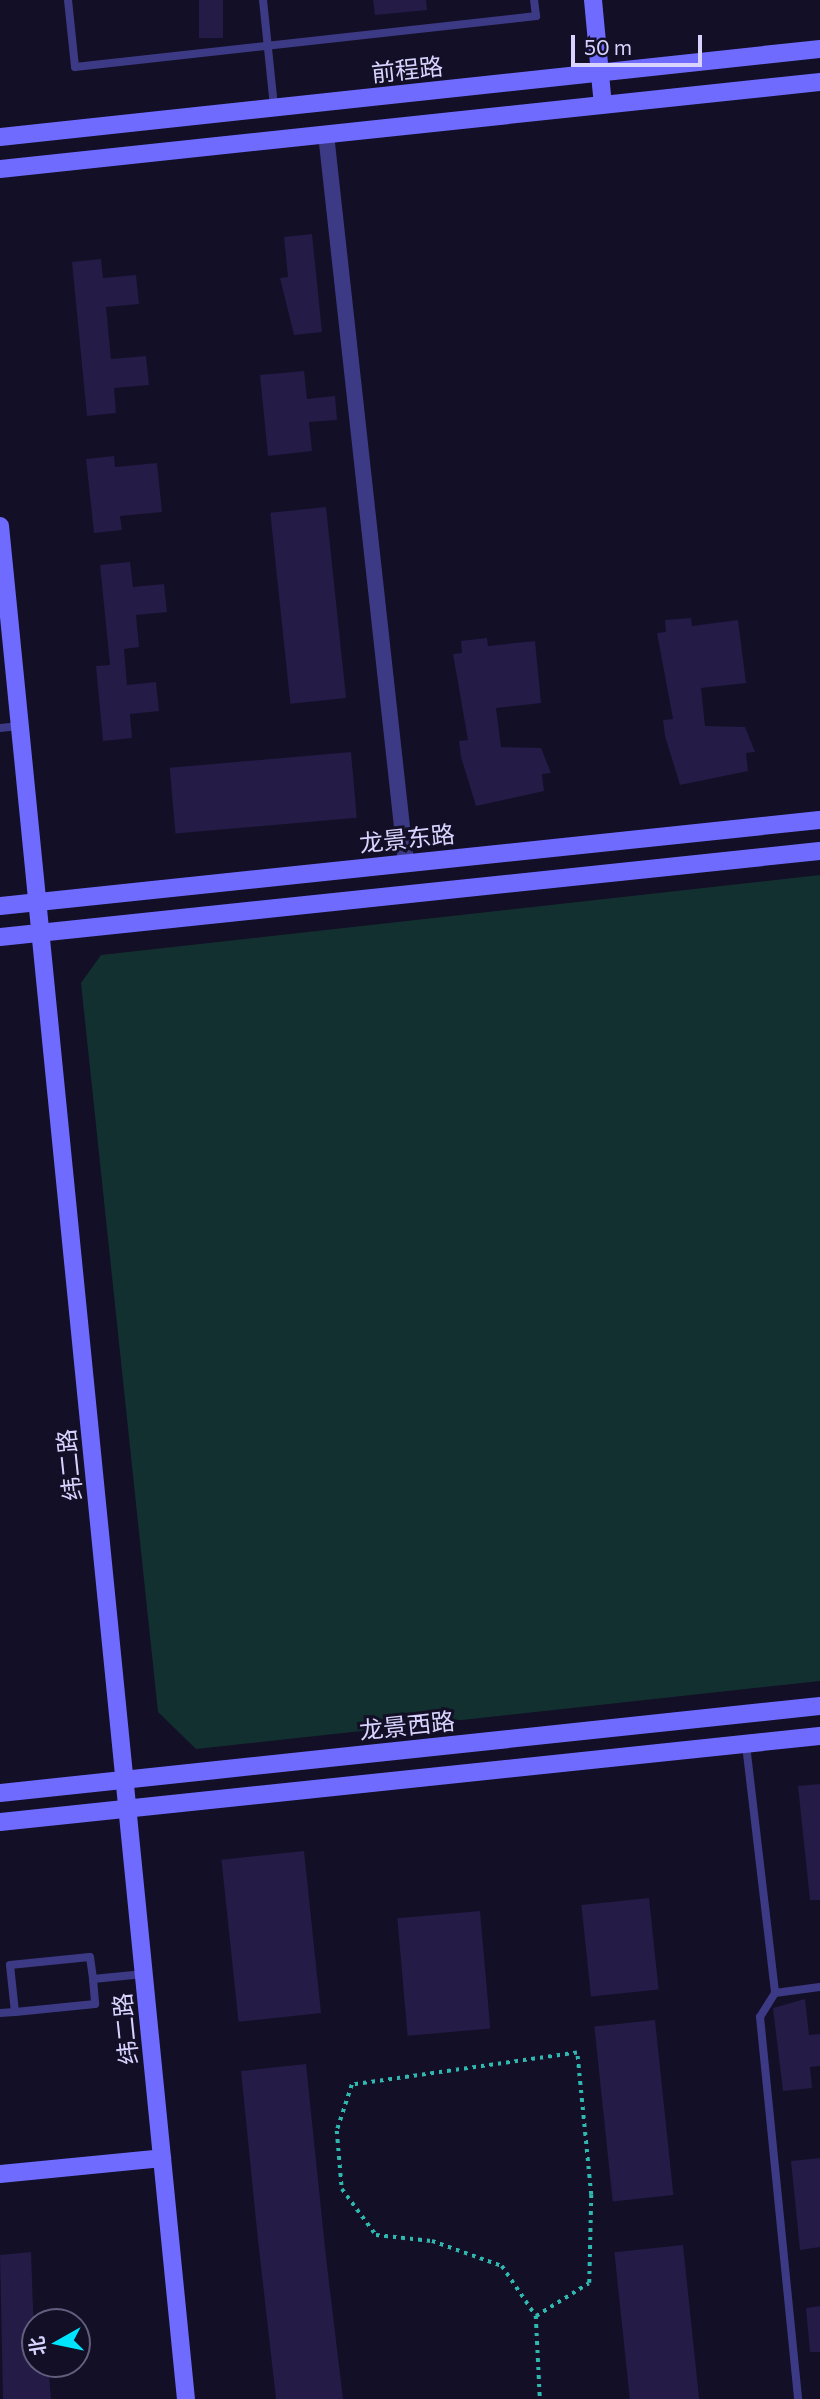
<!DOCTYPE html>
<html>
<head>
<meta charset="utf-8">
<style>
  body { margin:0 }
  #map { position:relative; width:820px; height:2399px; overflow:hidden; background:#130f26; font-family:Commissioner,"Noto Sans SC",sans-serif }
  div>[style] { position:absolute }
  [style*='--x'] { left:calc(var(--x)*1px); top:calc(var(--y)*1px); width:calc(var(--w)*1px); rotate:calc(var(--a)*1deg) }
  .green>* { inset:0; background:#12302f }
  .building>* { inset:0; background:#241b47; transform-origin:0 0 }
  .path>* { height:3.5px; margin-top:-1.75px; transform-origin:0; background:repeating-linear-gradient(90deg,#2fb8b0 0 3.5px,transparent 0 8.5px) }
  .lane>* { height:8px; margin:-4px; padding:0 4px; transform-origin:4px; border-radius:4px; background:#3d3a85 }
  .street>* { height:16px; margin:-8px; padding:0 8px; transform-origin:8px; border-radius:8px; background:#3d3a85 }
  .secondary>* { height:18px; margin:-9px; padding:0 9px; transform-origin:9px; border-radius:9px; background:#6f6bff }
  span { translate:-50% -50%; white-space:nowrap; text-align:center; line-height:1.15; -webkit-text-stroke:6px #130f26; paint-order:stroke }
  .street-label { font-size:24px; color:#d9d4ff }
  .north { position:absolute; left:21px; top:2308px; width:70px; height:70px; box-sizing:border-box; background:#130f26; border:2px solid #625e7d; border-radius:50%; rotate:261deg; font-size:19px; font-weight:700; line-height:28px; text-align:center; color:#d9d4ff }
  .north::after { content:''; display:block; margin:auto; width:24px; height:32px; background:#00e5ff; clip-path:polygon(50% 0,100% 100%,50% 72%,0 100%) }
  .scale { position:absolute; left:571px; top:35px; width:131px; height:32px; box-sizing:border-box; border:4px solid #d9d4ff; border-top:0; padding-left:9px; font-size:21px; line-height:24px; white-space:nowrap; color:#d9d4ff; -webkit-text-stroke:5px #130f26; paint-order:stroke }
</style>
</head>
<body>
<div id="map">
  <div class="green">
    <div style="clip-path:polygon(820px 875px,820px 1681px,196px 1749px,158px 1712px,81px 983px,101px 955px)"></div>
  </div>
  <div class="building">
    <div style="left:199px;top:0;width:24px;height:38px"></div>
    <div style="clip-path:polygon(373px 0,426px 0,427px 10px,375px 15px)"></div>
    <div style="clip-path:polygon(312px 234px,322px 332px,294px 335px,280px 278px,288px 277px,284px 237px)"></div>
    <div style="clip-path:polygon(101px 259px,103px 278px,136px 275px,139px 304px,106px 307px,111px 359px,146px 356px,149px 385px,114px 388px,116px 413px,87px 416px,72px 262px)"></div>
    <div style="clip-path:polygon(304px 371px,307px 399px,335px 396px,337px 420px,309px 422px,312px 451px,268px 456px,260px 375px)"></div>
    <div style="clip-path:polygon(114px 456px,115px 467px,157px 463px,162px 512px,120px 516px,122px 530px,94px 533px,86px 459px)"></div>
    <div style="left:326px;top:507px;width:192px;height:56px;rotate:84deg"></div>
    <div style="clip-path:polygon(130px 562px,133px 587px,164px 584px,167px 612px,136px 615px,139px 647px,124px 649px,127px 685px,156px 682px,159px 711px,130px 714px,132px 738px,103px 741px,96px 666px,110px 665px,100px 565px)"></div>
    <div style="clip-path:polygon(691px 618px,692px 626px,738px 620px,746px 683px,701px 688px,705px 726px,745px 727px,755px 752px,746px 753px,748px 771px,680px 785px,665px 736px,663px 720px,673px 719px,657px 633px,666px 632px,665px 620px)"></div>
    <div style="clip-path:polygon(487px 638px,488px 646px,535px 641px,541px 703px,496px 708px,501px 747px,541px 748px,551px 773px,542px 774px,544px 791px,476px 806px,461px 757px,459px 741px,468px 740px,453px 654px,462px 653px,461px 641px)"></div>
    <div style="left:351px;top:752px;width:66px;height:182px;rotate:85deg"></div>
    <div style="clip-path:polygon(820px 1784px,820px 1900px,810px 1900px,798px 1786px)"></div>
    <div style="left:304px;top:1851px;width:163px;height:83px;rotate:84deg"></div>
    <div style="left:649px;top:1898px;width:92px;height:68px;rotate:84deg"></div>
    <div style="left:480px;top:1911px;width:118px;height:83px;rotate:85deg"></div>
    <div style="clip-path:polygon(805px 1999px,809px 2035px,820px 2034px,820px 2066px,810px 2067px,812px 2088px,783px 2091px,773px 2008px)"></div>
    <div style="left:655px;top:2020px;width:176px;height:61px;rotate:84deg"></div>
    <div style="clip-path:polygon(306px 2064px,326px 2257px,343px 2399px,276px 2399px,258px 2240px,241px 2071px)"></div>
    <div style="clip-path:polygon(820px 2158px,820px 2247px,800px 2250px,791px 2161px)"></div>
    <div style="left:683px;top:2245px;width:155px;height:69px;rotate:84deg"></div>
    <div style="clip-path:polygon(31px 2252px,35px 2364px,48px 2364px,51px 2399px,3px 2399px,0 2255px)"></div>
    <div style="clip-path:polygon(820px 2306px,820px 2352px,810px 2352px,806px 2308px)"></div>
  </div>
  <div class="path">
    <div style="--x:536;--y:2316;--w:62;--a:-31.9"></div>
    <div style="--x:589;--y:2283;--w:88;--a:-88.7"></div>
    <div style="--x:591;--y:2195;--w:143;--a:-95.6"></div>
    <div style="--x:577;--y:2053;--w:227;--a:171.9"></div>
    <div style="--x:352;--y:2085;--w:48;--a:108.1"></div>
    <div style="--x:337;--y:2131;--w:58;--a:85.1"></div>
    <div style="--x:342;--y:2189;--w:57;--a:53.5"></div>
    <div style="--x:376;--y:2235;--w:56;--a:6.1"></div>
    <div style="--x:432;--y:2241;--w:74;--a:19.7"></div>
    <div style="--x:502;--y:2266;--w:60;--a:55.8"></div>
    <div style="--x:536;--y:2316;--w:83;--a:87.2"></div>
  </div>
  <div class="lane">
    <div style="--x:68;--y:0;--w:67;--a:84"></div>
    <div style="--x:75;--y:67;--w:464;--a:-6.3"></div>
    <div style="--x:536;--y:16;--w:16;--a:-97"></div>
    <div style="--x:263;--y:0;--w:108;--a:84.1"></div>
    <div style="--x:0;--y:728;--w:20;--a:-6"></div>
    <div style="--x:746;--y:1745;--w:250;--a:83.3"></div>
    <div style="--x:775;--y:1993;--w:45;--a:-7.6"></div>
    <div style="--x:93;--y:1979;--w:25;--a:85"></div>
    <div style="--x:95;--y:2004;--w:80;--a:174.3"></div>
    <div style="--x:15;--y:2012;--w:47;--a:-96.1"></div>
    <div style="--x:10;--y:1965;--w:80;--a:-5.7"></div>
    <div style="--x:90;--y:1957;--w:22;--a:82"></div>
    <div style="--x:93;--y:1979;--w:51;--a:-5.6"></div>
    <div style="--x:775;--y:1993;--w:28;--a:122"></div>
    <div style="--x:760;--y:2017;--w:384;--a:84.3"></div>
    <div style="--x:0;--y:2013;--w:15;--a:-4"></div>
  </div>
  <div class="street">
    <div style="--x:326;--y:134;--w:733;--a:83.74"></div>
  </div>
  <div class="secondary">
    <div style="--x:593;--y:0;--w:105;--a:84.6"></div>
    <div style="--x:0;--y:137;--w:825;--a:-6.13"></div>
    <div style="--x:0;--y:169;--w:825;--a:-6.06"></div>
    <div style="--x:0;--y:526;--w:1882;--a:84.33"></div>
    <div style="--x:0;--y:906;--w:824;--a:-5.99"></div>
    <div style="--x:0;--y:937;--w:824;--a:-5.99"></div>
    <div style="--x:0;--y:1793;--w:825;--a:-6.06"></div>
    <div style="--x:0;--y:1822;--w:824;--a:-5.99"></div>
    <div style="--x:0;--y:2174;--w:163;--a:-5.6"></div>
  </div>
  <div class="street-label">
    <span style="left:407px;top:69px;rotate:-6deg">前程路</span>
    <span style="left:407px;top:838px;rotate:-6deg">龙景东路</span>
    <span style="left:69px;top:1465px;rotate:-96deg">纬二路</span>
    <span style="left:407px;top:1725px;rotate:-6deg">龙景西路</span>
    <span style="left:125px;top:2029px;rotate:-96deg">纬二路</span>
  </div>
  <div class="north">北</div>
  <div class="scale">50 m</div>
</div>
</body>
</html>
